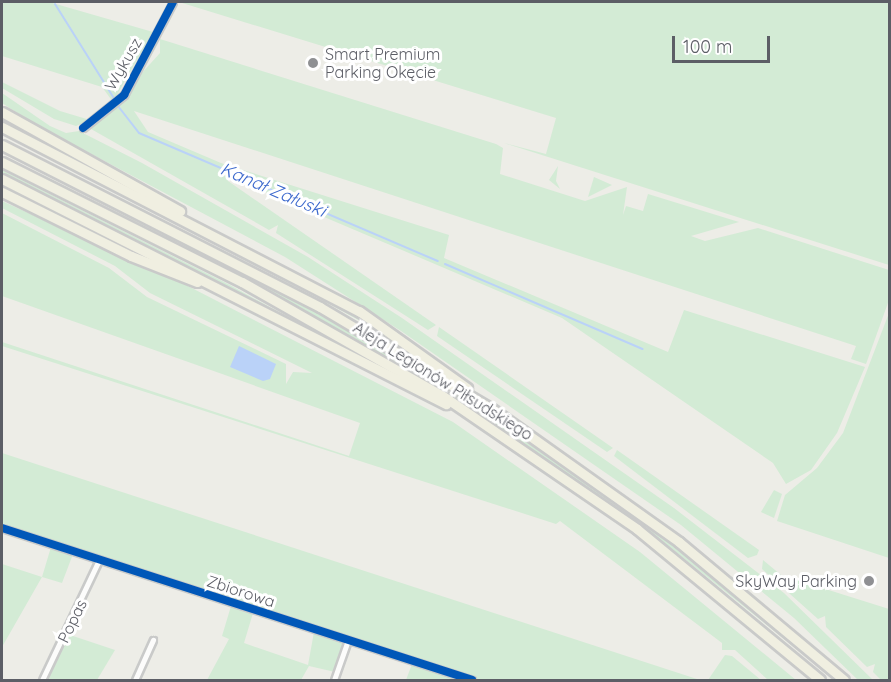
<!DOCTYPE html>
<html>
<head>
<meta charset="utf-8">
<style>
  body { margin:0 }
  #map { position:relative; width:891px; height:682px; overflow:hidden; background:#edede7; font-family:Quicksand,sans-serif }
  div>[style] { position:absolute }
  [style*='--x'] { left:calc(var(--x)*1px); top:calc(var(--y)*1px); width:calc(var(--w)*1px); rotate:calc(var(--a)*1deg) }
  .green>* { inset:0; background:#d3ebd5 }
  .water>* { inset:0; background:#bad2f8 }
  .stream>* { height:2px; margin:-1px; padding:0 1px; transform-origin:1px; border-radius:1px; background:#bad2f8 }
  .roads { filter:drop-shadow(2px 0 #c9cac9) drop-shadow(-2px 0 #c9cac9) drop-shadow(0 2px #c9cac9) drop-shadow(0 -2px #c9cac9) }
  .minor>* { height:5px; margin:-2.5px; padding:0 2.5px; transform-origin:2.5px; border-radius:2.5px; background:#fcfcfb }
  .motorway>* { height:9px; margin:-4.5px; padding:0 4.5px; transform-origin:4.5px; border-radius:4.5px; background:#f0efe1 }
  .cycleway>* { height:8px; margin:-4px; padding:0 4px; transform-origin:4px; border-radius:4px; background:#0057b8 }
  .dots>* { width:16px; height:16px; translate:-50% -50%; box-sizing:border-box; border:3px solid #fff; border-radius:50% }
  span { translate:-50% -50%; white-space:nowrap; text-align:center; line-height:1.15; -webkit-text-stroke:6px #fff; paint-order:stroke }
  .poi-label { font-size:16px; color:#5c5e66 }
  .left { translate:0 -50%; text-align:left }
  .right { translate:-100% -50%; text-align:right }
  .street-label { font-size:16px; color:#5c5e66 }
  .water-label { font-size:18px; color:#3c69cd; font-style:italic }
  .frame { position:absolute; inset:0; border:3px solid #5c5e66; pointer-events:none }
  .scale { position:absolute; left:672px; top:36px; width:98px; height:27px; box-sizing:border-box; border:3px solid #5c5e66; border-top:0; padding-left:8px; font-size:18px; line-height:21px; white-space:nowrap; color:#5c5e66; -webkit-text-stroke:4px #fff; paint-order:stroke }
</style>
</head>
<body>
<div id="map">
  <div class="green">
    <div style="clip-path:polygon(2px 2px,49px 2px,153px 32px,113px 102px,102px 87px,2px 56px)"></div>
    <div style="clip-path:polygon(179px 2px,889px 2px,889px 265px,504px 143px,546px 154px,556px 118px)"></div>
    <div style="clip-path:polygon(160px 39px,496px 144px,503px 148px,500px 174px,585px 201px,627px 187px,623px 215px,626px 206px,643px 211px,648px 194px,739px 222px,691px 236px,705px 241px,758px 228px,889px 270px,889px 300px,866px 364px,851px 359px,856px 346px,134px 111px,148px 132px,221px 163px,449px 235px,444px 258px,668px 352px,684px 310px,865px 367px,837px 433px,811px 470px,786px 484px,773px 463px,562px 318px,230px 177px,228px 181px,436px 325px,428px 330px,276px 233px,278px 225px,269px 230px,91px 129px,160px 53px)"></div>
    <div style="clip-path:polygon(2px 82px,60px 111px,90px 120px,76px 126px,54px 119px,2px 88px)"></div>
    <div style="clip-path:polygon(2px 93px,50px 126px,66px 133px,79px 131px,142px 163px,308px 257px,402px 318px,674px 508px,784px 593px,873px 680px,858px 680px,794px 618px,681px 525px,401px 331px,285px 257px,31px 122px,2px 103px)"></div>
    <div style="clip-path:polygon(2px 133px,279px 272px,396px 341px,277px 275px)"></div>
    <div style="clip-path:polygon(2px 151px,281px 292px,453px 391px,682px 551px,835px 680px,661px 540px,451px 394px,279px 296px)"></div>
    <div style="clip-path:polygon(558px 166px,556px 181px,560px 189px,549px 180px)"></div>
    <div style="clip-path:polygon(2px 170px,230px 285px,380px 368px,2px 174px)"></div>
    <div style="clip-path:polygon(594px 177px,612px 185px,588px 197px)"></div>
    <div style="clip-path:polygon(2px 201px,182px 283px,453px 422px,640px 552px,796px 680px,768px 680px,735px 650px,722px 650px,722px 643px,560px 521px,556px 524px,2px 346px,2px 342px,349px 456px,360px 423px,2px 296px,2px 213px,109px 268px,147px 297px,286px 364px,286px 384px,293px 372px,312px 373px,150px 293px,115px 266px,2px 208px)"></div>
    <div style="clip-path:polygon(889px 313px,889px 558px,777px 521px,785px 495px,817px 468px,843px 433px)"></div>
    <div style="clip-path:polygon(439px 327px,613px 448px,607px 452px,437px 336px)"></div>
    <div style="clip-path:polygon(617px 450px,759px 550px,757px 555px,748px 558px,614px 456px)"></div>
    <div style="clip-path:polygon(2px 453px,700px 680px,479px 680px,2px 525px)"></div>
    <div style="clip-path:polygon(774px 490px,782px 494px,774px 518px,761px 512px)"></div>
    <div style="clip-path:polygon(51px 547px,73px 554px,62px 583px,42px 577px,2px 647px,2px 564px,42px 577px)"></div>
    <div style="clip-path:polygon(763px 560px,781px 575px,889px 609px,889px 680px,881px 680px,873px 672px,875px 664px,867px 667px,826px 627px,825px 616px,818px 619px,762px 569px)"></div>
    <div style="clip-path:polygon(231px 606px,253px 613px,244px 643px,308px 665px,314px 632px,344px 641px,335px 672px,309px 666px,301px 680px,207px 680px,229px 639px,222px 636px)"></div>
    <div style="clip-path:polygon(70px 635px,115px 650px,97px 680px,46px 680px)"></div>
    <div style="clip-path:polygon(725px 655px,732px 656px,761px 680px,708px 680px)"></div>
    <div style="clip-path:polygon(412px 664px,464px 680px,406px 680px)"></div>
  </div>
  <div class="water">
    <div style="clip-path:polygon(239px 346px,276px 364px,270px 379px,263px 381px,230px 367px)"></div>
  </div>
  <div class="stream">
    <div style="--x:55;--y:4;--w:113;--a:58"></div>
    <div style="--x:118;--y:106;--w:34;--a:52"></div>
    <div style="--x:139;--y:133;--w:325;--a:23.2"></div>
    <div style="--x:445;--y:264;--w:215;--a:23.3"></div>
  </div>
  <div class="roads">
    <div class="minor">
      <div style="--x:83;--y:128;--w:53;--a:-38.8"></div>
      <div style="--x:124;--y:95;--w:105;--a:-62.2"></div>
      <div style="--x:2;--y:528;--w:494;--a:17.9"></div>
      <div style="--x:42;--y:680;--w:133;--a:-64.6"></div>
      <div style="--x:135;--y:680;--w:44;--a:-65.8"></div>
      <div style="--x:334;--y:680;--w:42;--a:-70.7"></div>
    </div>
    <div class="motorway">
      <div style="--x:2;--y:112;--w:204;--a:29.1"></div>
      <div style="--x:2;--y:127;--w:402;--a:27.3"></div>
      <div style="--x:359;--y:311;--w:133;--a:35.5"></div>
      <div style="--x:2;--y:145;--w:357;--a:27"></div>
      <div style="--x:320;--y:307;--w:200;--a:30.7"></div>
      <div style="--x:492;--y:409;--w:229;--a:35.4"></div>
      <div style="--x:679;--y:542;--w:215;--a:39.9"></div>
      <div style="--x:2;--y:162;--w:268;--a:26.6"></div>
      <div style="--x:242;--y:282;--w:231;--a:29.6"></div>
      <div style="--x:443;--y:396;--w:235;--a:34.4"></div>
      <div style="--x:637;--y:529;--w:237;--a:39.5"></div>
      <div style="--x:2;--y:179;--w:498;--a:26.9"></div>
      <div style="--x:2;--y:192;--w:144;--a:26.4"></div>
      <div style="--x:131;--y:256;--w:71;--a:21.5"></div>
    </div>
  </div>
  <div class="cycleway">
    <div style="--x:83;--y:128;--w:53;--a:-38.8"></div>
    <div style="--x:124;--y:95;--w:105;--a:-62.2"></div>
    <div style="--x:2;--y:528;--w:494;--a:17.9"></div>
  </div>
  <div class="dots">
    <div style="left:313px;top:63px;background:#8f9093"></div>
    <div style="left:869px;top:581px;background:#8f9093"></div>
  </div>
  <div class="poi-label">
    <span class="left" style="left:325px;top:63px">Smart Premium<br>Parking Okęcie</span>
    <span class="right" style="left:857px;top:581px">SkyWay Parking</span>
  </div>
  <div class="street-label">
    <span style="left:123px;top:64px;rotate:-60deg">Wykusz</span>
    <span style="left:443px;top:381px;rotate:32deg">Aleja Legionów Piłsudskiego</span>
    <span style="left:241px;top:591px;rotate:18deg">Zbiorowa</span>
    <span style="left:72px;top:621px;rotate:-64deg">Popas</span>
  </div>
  <div class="water-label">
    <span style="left:273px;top:190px;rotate:23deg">Kanał Załuski</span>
  </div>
  <div class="frame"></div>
  <div class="scale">100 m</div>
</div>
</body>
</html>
